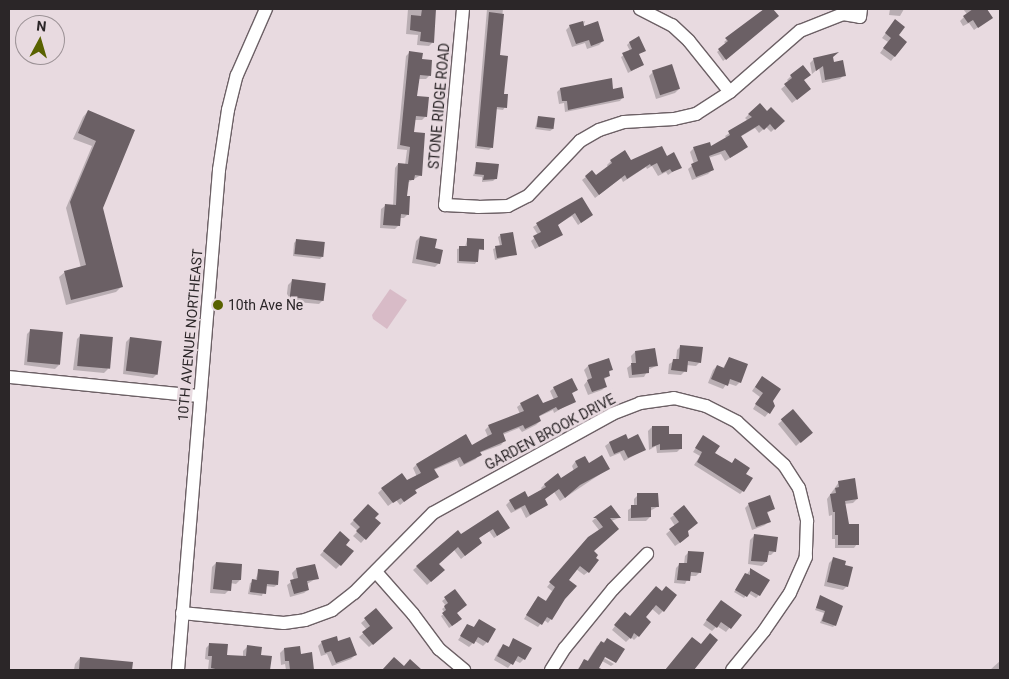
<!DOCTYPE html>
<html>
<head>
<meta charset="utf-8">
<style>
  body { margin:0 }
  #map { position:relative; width:1009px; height:679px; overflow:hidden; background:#e8dae0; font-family:Roboto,sans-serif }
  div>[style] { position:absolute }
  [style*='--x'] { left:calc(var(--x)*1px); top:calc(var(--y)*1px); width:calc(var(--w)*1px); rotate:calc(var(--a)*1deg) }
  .green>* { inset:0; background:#d8bbc7 }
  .shadow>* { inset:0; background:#0003 }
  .building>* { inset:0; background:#6b6065; transform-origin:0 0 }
  .roads { filter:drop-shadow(1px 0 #6c6065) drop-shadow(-1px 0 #6c6065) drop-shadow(0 1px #6c6065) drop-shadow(0 -1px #6c6065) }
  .minor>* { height:12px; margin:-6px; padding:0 6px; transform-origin:6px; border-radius:6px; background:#fff }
  .dots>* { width:14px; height:14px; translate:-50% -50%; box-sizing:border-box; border:2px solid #e8dae0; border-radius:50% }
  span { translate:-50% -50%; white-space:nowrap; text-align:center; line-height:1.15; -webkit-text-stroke:5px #e8dae0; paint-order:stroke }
  .street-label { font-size:14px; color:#2b2628 }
  .poi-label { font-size:14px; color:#2b2628 }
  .left { translate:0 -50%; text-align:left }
  .frame { position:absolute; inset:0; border:10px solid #2b2628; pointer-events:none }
  .north { position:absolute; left:15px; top:15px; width:50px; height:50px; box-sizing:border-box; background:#e8dae0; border:1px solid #9c9296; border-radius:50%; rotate:6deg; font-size:14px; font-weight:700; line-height:20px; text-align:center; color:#2b2628 }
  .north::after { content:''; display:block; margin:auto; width:18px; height:22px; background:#596200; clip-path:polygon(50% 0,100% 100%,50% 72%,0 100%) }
</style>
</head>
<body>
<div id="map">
  <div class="green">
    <div style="clip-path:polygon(390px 289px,407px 300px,387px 329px,373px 319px,372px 315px)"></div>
  </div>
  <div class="shadow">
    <div style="clip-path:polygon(408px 9px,434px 9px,433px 42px,429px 46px,417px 45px,418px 35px,406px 34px)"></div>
    <div style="clip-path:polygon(487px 9px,503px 9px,498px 56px,505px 107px,503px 110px,495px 109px,492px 147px,489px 150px,475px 148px)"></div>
    <div style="clip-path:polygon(765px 9px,771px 9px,777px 16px,723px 61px,717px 52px,726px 44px,724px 42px)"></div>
    <div style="clip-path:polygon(890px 9px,912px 9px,904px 9px,900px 16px,889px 15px)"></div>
    <div style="clip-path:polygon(963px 9px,986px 9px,992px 17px,974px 30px,969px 23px,963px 26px,960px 21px,967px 14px)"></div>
    <div style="clip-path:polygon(585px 21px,583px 27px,603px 41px,599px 45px,587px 49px,585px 43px,572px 47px,566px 30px,570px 26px)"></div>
    <div style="clip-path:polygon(892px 25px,897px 36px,906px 42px,891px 61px,880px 53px,888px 42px,882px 38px)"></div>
    <div style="clip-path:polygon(629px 43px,644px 50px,638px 54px,643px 65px,628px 73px,621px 57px,630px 51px,627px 45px)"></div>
    <div style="clip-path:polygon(409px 53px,421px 60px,429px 76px,426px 79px,418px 79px,416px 97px,425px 117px,422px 120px,414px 120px,413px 133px,421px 175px,407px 183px,406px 197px,408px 214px,404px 218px,399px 218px,399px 225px,395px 229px,380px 228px,381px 209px,385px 206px,393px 206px,395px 168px,398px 164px,405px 165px,407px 150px,397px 149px,406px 56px)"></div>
    <div style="clip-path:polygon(832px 57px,833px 63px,844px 75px,840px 79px,822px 83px,819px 68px,812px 74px,810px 63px,814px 59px)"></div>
    <div style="clip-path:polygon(653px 72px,679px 89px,675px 93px,656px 99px,649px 76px)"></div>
    <div style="clip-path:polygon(791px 76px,803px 81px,806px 92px,792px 103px,781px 89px,789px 82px,787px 80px)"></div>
    <div style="clip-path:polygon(560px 89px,612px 90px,623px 97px,620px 101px,565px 112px,564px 103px,559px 104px,557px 92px)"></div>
    <div style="clip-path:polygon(760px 104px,767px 112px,783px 121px,771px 132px,766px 127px,759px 133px,755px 128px,740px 137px,746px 147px,742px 151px,725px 161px,721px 154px,708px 158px,712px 170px,708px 174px,692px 180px,688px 169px,694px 164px,690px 152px,694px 148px,711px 148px,727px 139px,725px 136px,748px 121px,745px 118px)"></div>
    <div style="clip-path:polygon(88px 111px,134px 130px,101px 208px,121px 287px,116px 292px,66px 305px,59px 277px,65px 272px,81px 268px,66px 208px,92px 146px,73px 139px,83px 117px)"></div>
    <div style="clip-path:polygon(538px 117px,553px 129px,550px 131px,535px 129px)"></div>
    <div style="clip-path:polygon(666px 157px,680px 167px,668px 175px,666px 172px,658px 176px,652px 166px,647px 169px,646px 167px,623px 182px,621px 178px,595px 198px,582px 180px,592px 172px,596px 177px,608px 167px,607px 165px,611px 161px,631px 161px)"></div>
    <div style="clip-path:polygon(477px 163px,496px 178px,493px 181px,482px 182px,482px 177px,473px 176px)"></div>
    <div style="clip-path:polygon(581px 198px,592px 215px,578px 225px,572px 216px,556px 225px,561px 234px,558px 237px,535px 249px,531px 241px,538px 235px,533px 227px)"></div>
    <div style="clip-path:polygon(501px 235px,516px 254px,495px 260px,493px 249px,500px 246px,498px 237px)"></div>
    <div style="clip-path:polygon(420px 237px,433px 249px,439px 263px,435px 267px,412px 263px,416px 241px)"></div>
    <div style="clip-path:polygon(297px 240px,322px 257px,320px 259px,293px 256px,294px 243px)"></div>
    <div style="clip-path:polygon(467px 240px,483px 249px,477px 251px,477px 261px,475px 264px,457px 263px,457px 249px,465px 247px)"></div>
    <div style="clip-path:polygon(292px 281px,323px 300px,319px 304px,286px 301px,288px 285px)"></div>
    <div style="clip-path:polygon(31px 330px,59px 365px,55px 369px,24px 365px,27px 334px)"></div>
    <div style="clip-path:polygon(81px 335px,108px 369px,104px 373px,73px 370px,77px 339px)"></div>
    <div style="clip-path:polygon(130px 338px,157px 374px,153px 378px,123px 374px,126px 342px)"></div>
    <div style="clip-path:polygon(681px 346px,700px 362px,696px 366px,686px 365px,685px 371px,681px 375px,668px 374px,669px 364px,676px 360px,677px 350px)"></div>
    <div style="clip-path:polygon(635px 352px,656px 366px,648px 370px,644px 377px,629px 378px,627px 368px,632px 364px,631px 356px)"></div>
    <div style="clip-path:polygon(729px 358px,740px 382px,736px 386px,727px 383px,723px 389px,708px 383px,713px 370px,717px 366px,723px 368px)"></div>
    <div style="clip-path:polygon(608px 359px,612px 369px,608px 373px,609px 376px,603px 380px,606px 386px,602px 390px,588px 395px,584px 385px,588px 380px,584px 370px,588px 366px)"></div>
    <div style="clip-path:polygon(759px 381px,774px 406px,765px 417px,753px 409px,760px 397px,752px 391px)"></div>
    <div style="clip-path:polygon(554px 388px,577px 390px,571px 394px,574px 401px,554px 413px,553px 410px,538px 417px,540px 421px,536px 425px,522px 432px,519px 428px,502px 435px,504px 441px,501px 445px,479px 453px,476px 459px,460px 467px,457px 460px,434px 470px,437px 477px,414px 491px,411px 496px,400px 505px,396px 500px,388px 506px,378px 493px,382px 489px,417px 477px,413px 468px,416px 465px,466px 436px,472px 446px,488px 437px,485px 430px,489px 426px,520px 414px,517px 407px,521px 404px,542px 405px,554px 400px,550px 391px)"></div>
    <div style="clip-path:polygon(793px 411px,807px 436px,796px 446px,778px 424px)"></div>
    <div style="clip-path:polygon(652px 427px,668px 436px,681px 448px,677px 452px,657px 453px,656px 446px,649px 450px,648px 431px)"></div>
    <div style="clip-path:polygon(703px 437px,713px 453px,745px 474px,743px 491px,740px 494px,694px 465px,700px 456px,693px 452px)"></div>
    <div style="clip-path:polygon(627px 440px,644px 450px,624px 461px,620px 453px,610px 457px,605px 446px,609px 443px)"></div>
    <div style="clip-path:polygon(584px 458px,588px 464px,608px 469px,560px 501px,554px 492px,544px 500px,546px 505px,542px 508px,526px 518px,521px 508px,511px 513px,506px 505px,510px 501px,527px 498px,542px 490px,541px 488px,545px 484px,561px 480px,574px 471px,572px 466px,575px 462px)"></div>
    <div style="clip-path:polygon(839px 482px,857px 499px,853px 503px,844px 504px,848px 525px,857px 544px,854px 548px,835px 548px,835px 539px,832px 539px,832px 515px,829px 516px,827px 499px)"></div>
    <div style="clip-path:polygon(638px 495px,657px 507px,650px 511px,650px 517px,646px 521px,628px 521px,628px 510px,634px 506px,634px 499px)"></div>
    <div style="clip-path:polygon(749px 504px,773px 509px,766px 514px,769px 521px,765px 525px,752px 530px,745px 508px)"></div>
    <div style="clip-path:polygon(368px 506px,373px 518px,379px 523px,361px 543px,353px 536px,358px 531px,350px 524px)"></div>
    <div style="clip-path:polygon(611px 506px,619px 518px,611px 521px,592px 551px,588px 572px,584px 575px,576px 569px,568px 580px,564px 599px,551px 619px,548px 623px,544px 620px,538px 627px,524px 619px,535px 601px,545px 602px,552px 591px,547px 587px,584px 542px,599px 530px,592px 521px)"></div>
    <div style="clip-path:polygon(497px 512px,505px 531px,494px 538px,489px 531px,478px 539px,477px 546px,461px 559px,454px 550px,438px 564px,443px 570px,427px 585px,413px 570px,458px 532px,461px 535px)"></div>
    <div style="clip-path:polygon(674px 515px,687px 531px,684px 540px,675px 546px,666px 534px,675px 526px,670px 518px)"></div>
    <div style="clip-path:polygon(754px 536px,775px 551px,771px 555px,767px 555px,766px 562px,762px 566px,748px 564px,750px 540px)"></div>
    <div style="clip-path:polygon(336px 537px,344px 545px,340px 565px,336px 569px,320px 555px)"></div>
    <div style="clip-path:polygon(689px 552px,700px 572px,696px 576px,689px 576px,685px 584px,674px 583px,676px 568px,680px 564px,684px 564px,685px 556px)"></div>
    <div style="clip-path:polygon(833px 559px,847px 586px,843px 590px,824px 586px,829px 563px)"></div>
    <div style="clip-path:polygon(216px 563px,240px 580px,236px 584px,230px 583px,229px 590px,225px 594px,210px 593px,212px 567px)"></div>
    <div style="clip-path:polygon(296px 569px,317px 578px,307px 584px,308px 590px,304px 593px,290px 597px,287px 585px,294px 580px,292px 573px)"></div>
    <div style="clip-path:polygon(259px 570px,277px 585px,274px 587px,265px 586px,262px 596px,248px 594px,250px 583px,255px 581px)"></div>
    <div style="clip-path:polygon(750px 570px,759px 595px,756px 598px,748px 593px,744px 598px,734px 592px)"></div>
    <div style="clip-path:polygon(455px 591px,458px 622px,449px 628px,441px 616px,445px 613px,442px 609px,446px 606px,442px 601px)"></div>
    <div style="clip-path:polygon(652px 592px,663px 611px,659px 615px,651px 608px,644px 618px,638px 636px,634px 640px,631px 637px,626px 642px,612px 630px,621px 618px,629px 618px)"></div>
    <div style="clip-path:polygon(821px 597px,835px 625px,833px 627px,820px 623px,824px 613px,815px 610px)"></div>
    <div style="clip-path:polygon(717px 606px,740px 615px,726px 632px,717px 626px,712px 631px,703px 625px)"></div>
    <div style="clip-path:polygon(376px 610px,388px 631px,369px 647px,359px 637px,367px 630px,361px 623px)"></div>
    <div style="clip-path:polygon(479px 620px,487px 642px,483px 646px,475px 641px,469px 647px,458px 640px,468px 626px,473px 628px)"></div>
    <div style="clip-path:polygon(514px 640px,524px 659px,520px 663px,514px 660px,508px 668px,494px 660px,499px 650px,503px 646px,508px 648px)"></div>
    <div style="clip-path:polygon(607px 640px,599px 655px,614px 664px,611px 666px,602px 661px,596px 670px,577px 670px,584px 661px,587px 662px,597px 646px)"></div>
    <div style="clip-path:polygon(322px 642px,338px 642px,355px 655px,351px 659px,332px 666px,327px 654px,321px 656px,318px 646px)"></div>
    <div style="clip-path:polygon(210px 644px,225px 656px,243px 657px,243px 651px,247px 647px,260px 656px,270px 657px,269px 670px,208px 670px,209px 660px,205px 659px,206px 648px)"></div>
    <div style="clip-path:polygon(299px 648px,300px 655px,311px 654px,313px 670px,286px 670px,285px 664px,281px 665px,280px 653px,284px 649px)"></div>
    <div style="clip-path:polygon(80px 658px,132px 663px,131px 670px,74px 670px,75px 664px)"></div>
    <div style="clip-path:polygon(1000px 661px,1000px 670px,990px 670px)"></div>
  </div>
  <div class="building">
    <div style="clip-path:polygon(422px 9px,436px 9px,434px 43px,420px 41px,421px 32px,410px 30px,411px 15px,421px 16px)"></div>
    <div style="clip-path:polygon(764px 9px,773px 9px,779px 16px,726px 60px,718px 49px,728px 41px,725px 38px)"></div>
    <div style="clip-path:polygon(973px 9px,987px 9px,993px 18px,978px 28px,973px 20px,968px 23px,963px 16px)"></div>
    <div style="clip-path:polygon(489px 12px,504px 14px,500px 55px,508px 56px,504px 94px,508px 94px,507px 108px,497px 107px,493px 148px,477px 146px)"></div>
    <div style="clip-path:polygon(895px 19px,905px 27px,899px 35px,907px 42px,895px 57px,883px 48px,891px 38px,885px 33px)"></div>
    <div style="clip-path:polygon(583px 21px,584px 26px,598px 21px,604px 41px,591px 46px,589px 40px,576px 44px,569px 25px)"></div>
    <div style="clip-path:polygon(639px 36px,646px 51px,639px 54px,644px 65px,631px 71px,622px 53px,632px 49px,629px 42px)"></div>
    <div style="clip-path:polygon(409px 51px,423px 53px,422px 59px,432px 60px,431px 76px,420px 75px,417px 96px,429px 97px,427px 117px,416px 116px,414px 132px,425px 133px,422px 176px,415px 175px,414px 180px,409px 180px,407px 196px,410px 196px,409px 215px,401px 214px,400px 226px,383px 225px,385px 204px,396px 205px,398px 163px,408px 164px,410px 147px,400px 145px)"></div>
    <div style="clip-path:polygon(839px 52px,833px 57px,834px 62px,843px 60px,846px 76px,825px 80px,823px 66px,816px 71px,813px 58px)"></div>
    <div style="left:672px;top:64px;width:26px;height:21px;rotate:72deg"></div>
    <div style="clip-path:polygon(803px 65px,811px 75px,804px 80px,811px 89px,797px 100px,784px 84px,792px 78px,790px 75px)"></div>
    <div style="clip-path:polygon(612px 78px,613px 89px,622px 87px,624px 98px,568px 110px,567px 101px,562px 101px,560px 88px)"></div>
    <div style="clip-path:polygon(760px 103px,767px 111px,771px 107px,785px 121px,775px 130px,770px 124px,764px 130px,759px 125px,741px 136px,748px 147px,730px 158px,725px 150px,709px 156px,714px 170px,696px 177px,691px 164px,698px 161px,693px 147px,710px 142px,711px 146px,730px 135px,728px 131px,752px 117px,748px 114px)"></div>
    <div style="clip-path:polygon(88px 110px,135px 130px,103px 208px,123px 287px,71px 300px,64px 271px,86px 265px,70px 202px,96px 141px,78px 133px)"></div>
    <div style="left:538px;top:116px;width:17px;height:11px;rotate:7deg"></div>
    <div style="clip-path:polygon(662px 146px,667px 156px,674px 152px,682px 168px,672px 172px,670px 169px,662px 173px,657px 163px,651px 166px,650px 164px,627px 179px,625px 175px,599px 195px,585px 176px,592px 170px,596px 175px,612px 163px,610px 160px,625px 150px,631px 160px)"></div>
    <div style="clip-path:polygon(476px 162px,499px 164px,497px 179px,483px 180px,484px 175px,475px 174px)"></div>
    <div style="clip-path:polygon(582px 197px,593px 215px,581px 223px,575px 213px,558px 225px,563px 235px,539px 247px,533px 236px,541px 232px,536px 223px)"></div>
    <div style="clip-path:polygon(513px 232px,517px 255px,497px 258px,495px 246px,502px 245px,500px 234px)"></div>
    <div style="clip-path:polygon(420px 236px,437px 239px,435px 248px,443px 250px,440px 264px,416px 259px)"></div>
    <div style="clip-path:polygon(467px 238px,484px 239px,484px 250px,479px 249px,478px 262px,459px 261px,459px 246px,467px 246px)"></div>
    <div style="left:296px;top:239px;width:29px;height:15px;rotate:6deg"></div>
    <div style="left:292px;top:279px;width:34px;height:18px;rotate:7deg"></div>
    <div style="left:30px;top:329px;width:33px;height:33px;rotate:5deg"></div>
    <div style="left:80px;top:334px;width:33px;height:32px;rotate:5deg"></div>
    <div style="left:130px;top:337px;width:32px;height:34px;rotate:7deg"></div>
    <div style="clip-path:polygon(680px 345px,703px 347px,701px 363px,688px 361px,687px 372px,671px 370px,673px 359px,679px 359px)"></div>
    <div style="clip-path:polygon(655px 348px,658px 366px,649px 367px,649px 373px,632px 375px,631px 363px,636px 363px,635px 351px)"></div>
    <div style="clip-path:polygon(729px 357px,748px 364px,741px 383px,730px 379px,728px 386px,711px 379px,717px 365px,724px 368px)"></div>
    <div style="clip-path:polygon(609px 358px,613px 370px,609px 371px,610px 376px,604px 378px,607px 387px,592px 392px,587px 380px,592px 378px,588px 365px)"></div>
    <div style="clip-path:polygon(762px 376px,781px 389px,773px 401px,775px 406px,770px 414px,755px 404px,763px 393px,755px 387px)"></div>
    <div style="clip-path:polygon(572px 378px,578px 390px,572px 393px,576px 402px,558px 410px,556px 407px,539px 416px,541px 421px,525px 429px,523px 425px,503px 433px,506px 441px,480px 452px,482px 455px,464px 464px,460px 457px,434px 469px,439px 477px,415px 490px,417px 493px,404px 502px,401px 498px,393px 503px,381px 488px,402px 473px,407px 480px,421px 473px,416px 464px,466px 434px,472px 445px,486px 437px,492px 434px,488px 425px,524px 411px,520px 403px,538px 394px,543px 403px,558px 397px,553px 387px)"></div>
    <div style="left:793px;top:409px;width:31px;height:16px;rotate:50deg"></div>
    <div style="clip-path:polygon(652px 426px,669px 426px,669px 434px,682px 434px,682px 449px,660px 450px,660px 444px,652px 447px)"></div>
    <div style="clip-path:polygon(626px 434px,628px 439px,638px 434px,646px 450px,628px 458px,624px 450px,614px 454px,609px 442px)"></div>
    <div style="clip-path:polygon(703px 435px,720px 446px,715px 453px,732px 463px,735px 458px,750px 468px,746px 474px,753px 478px,744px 492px,697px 462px,702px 452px,695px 448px)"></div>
    <div style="clip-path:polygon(602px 455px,610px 469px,580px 485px,565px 498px,559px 489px,545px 499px,548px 505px,530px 515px,525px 505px,515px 510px,509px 500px,525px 491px,528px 497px,546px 487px,544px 484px,558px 473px,561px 478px,578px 467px,575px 461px,585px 456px,589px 463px)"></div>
    <div style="clip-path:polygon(855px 478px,858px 499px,845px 501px,849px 524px,859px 524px,859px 545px,838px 545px,838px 535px,835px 535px,835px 512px,833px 512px,830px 494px,836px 493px,835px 488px,839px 487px,838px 481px)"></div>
    <div style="clip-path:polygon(637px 493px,658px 493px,659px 507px,651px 507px,651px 517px,631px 518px,631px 505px,637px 505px)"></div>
    <div style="clip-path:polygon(770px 495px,775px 509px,767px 512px,771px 522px,756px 527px,748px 503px)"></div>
    <div style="clip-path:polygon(368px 504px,379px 514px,375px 518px,381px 523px,366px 540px,356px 531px,360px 527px,353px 520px)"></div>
    <div style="clip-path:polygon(611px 505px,621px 518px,610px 518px,619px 529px,594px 551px,598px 555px,596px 558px,599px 560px,589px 573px,580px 566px,569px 580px,577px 586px,565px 599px,552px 620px,547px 617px,542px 625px,526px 615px,538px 596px,546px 601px,555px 587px,549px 582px,588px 537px,603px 527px,596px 518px,593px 518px)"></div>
    <div style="clip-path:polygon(684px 505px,698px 523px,688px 531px,689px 536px,680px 543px,669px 529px,679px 522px,673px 514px)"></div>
    <div style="clip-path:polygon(498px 510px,510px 528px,497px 536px,493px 529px,479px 538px,482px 543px,465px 556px,458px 547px,439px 564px,445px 570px,431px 582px,416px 566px,458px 530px,461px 534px)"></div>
    <div style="clip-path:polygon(340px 531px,350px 540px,346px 545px,354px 551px,341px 566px,323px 551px)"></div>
    <div style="clip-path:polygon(754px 534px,778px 537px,776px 552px,769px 551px,767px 562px,751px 561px)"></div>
    <div style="clip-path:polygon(688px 551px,704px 552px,701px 573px,691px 572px,690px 581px,677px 580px,679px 563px,687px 563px)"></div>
    <div style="clip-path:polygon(833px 557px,846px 561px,845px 565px,853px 567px,848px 587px,827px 582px)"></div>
    <div style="clip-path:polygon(216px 562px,242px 564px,241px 580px,232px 580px,231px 591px,213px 589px)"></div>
    <div style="clip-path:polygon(315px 564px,319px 579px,307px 581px,309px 590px,294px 594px,290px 580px,298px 578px,296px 568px)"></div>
    <div style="clip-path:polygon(750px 568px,770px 580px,760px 596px,751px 591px,747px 597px,735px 590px,745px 573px,750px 575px)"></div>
    <div style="clip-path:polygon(258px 569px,279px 571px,278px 585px,267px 584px,266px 594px,250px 592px,252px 579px,257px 580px)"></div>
    <div style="clip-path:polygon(656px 586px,662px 591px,666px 586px,677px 595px,664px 612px,656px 605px,646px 617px,651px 622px,639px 637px,634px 633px,631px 639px,614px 625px,625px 612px,630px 616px)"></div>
    <div style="clip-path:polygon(455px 589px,467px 605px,457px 613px,462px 619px,452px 626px,442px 613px,446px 610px,444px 606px,448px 603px,444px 597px)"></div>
    <div style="clip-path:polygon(820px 595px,843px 606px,836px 626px,822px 621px,825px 611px,816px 608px)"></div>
    <div style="clip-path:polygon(721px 600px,742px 615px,731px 629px,721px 622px,717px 628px,706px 620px)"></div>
    <div style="clip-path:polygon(376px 608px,393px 628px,373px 645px,362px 632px,370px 626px,364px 618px)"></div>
    <div style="clip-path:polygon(479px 619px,496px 629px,488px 643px,478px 637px,474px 644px,460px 636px,467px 624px,474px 627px)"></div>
    <div style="clip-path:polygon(710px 633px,718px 640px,694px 670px,665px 670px,692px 637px,701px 644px)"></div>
    <div style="clip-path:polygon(337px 636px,338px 641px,350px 637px,357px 655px,336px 663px,331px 651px,325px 653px,321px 641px)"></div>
    <div style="clip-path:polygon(513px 638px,532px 648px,525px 660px,518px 656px,513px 665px,497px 656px,503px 644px,509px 647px)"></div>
    <div style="clip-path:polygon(607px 638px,625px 649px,616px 663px,605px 657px,599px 668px,604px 670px,578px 670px,584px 659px,588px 661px,601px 641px,604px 643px)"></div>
    <div style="clip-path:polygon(209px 643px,228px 644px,227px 655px,246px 656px,247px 645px,262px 647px,261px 655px,272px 656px,270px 670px,220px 670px,211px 668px,212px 656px,208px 656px)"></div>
    <div style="clip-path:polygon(300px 646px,301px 654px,312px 652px,314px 670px,290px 670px,289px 661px,285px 661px,284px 648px)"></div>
    <div style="clip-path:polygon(80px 657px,133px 662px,132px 670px,79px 670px)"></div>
    <div style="clip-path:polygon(394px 657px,404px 666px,410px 659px,422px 670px,382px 670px)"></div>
  </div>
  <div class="roads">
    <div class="minor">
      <div style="--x:463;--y:9;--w:197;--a:95.2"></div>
      <div style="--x:445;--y:205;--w:33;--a:3"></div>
      <div style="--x:478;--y:207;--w:30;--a:-2"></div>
      <div style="--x:508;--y:206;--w:22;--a:-27"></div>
      <div style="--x:528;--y:196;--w:76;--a:-46.6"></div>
      <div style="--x:580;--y:141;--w:22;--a:-30"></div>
      <div style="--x:599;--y:130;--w:26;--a:-18"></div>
      <div style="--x:624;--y:122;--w:50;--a:-3.4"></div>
      <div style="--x:674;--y:119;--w:23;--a:-13"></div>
      <div style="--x:696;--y:114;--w:40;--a:-32.9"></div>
      <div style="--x:730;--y:92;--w:93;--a:-41.1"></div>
      <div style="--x:800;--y:31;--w:46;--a:-21.6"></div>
      <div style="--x:843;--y:14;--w:17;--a:10"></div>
      <div style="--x:860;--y:17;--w:8;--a:-83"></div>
      <div style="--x:640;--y:9;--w:36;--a:27"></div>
      <div style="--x:672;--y:25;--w:23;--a:43"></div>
      <div style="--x:689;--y:41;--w:65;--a:51.2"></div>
      <div style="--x:9;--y:377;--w:192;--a:5.7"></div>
      <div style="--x:376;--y:572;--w:56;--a:48.6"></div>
      <div style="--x:413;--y:614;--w:44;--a:53.4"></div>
      <div style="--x:439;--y:649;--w:33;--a:40"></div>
      <div style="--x:182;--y:613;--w:102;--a:5.6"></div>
      <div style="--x:284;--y:623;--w:21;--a:-8"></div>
      <div style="--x:305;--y:620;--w:29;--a:-20"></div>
      <div style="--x:332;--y:610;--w:28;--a:-38"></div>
      <div style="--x:354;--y:593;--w:112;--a:-45.4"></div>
      <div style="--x:433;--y:513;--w:205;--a:-28.9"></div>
      <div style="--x:612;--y:414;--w:30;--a:-21"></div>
      <div style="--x:640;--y:403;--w:34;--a:-8"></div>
      <div style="--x:674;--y:398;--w:33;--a:14"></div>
      <div style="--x:706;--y:406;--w:35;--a:27"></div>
      <div style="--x:737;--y:422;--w:64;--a:42.5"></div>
      <div style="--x:784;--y:465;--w:27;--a:57"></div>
      <div style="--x:799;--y:488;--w:34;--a:76"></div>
      <div style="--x:807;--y:521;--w:36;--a:92"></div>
      <div style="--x:806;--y:557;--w:39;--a:114"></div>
      <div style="--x:790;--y:593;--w:46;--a:124.4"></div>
      <div style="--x:764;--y:631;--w:50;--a:129.4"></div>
      <div style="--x:178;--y:670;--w:502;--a:-85.31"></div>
      <div style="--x:219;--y:170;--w:61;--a:-81.5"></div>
      <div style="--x:228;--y:110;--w:36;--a:-76"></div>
      <div style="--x:237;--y:75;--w:72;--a:-66.3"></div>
      <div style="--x:551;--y:670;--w:26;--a:-58"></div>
      <div style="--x:565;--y:648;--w:76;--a:-50.9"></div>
      <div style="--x:613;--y:589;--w:49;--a:-45.8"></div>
    </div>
  </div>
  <div class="dots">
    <div style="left:218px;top:305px;background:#596200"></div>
  </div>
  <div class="street-label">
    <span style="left:439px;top:106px;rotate:-85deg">STONE RIDGE ROAD</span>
    <span style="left:190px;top:335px;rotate:-85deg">10TH AVENUE NORTHEAST</span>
    <span style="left:550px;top:432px;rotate:-28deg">GARDEN BROOK DRIVE</span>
  </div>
  <div class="poi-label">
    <span class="left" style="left:228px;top:305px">10th Ave Ne</span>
  </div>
  <div class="frame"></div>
  <div class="north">N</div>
</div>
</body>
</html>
